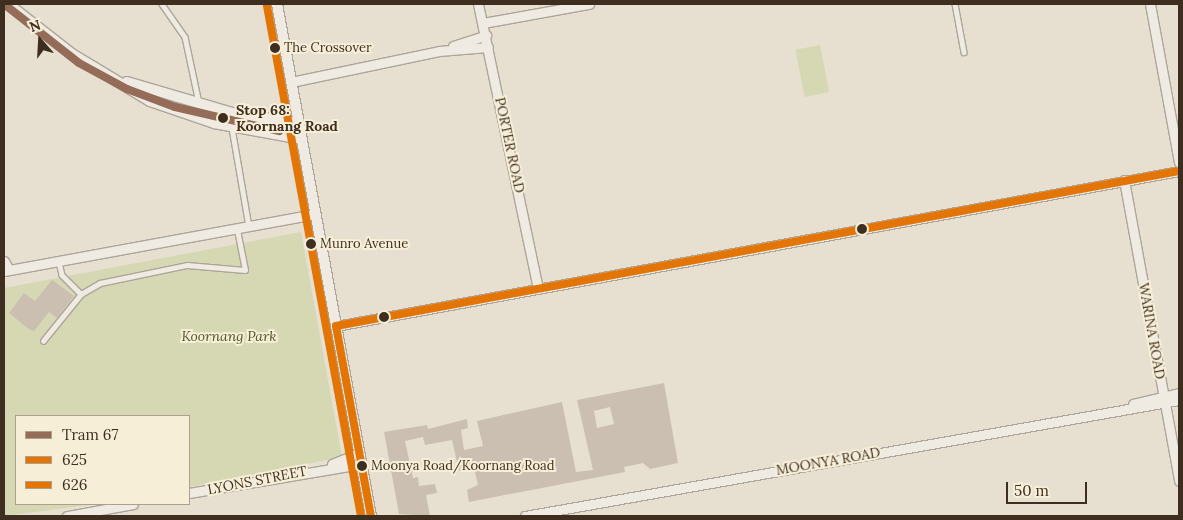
<!DOCTYPE html>
<html>
<head>
<meta charset="utf-8">
<style>
  body { margin:0 }
  #map { position:relative; width:1183px; height:520px; overflow:hidden; background:#e7e0d1; font-family:Lora,serif }
  div>[style] { position:absolute }
  [style*='--x'] { left:calc(var(--x)*1px); top:calc(var(--y)*1px); width:calc(var(--w)*1px); rotate:calc(var(--a)*1deg) }
  .green>* { inset:0; background:#d6d7b3; transform-origin:0 0 }
  .building>* { inset:0; background:#cbbfb2 }
  .roads { filter:drop-shadow(1px 0 #ada599) drop-shadow(-1px 0 #ada599) drop-shadow(0 1px #ada599) drop-shadow(0 -1px #ada599) }
  .service>* { height:4.5px; margin:-2.25px; padding:0 2.25px; transform-origin:2.25px; border-radius:2.25px; background:#efebe3 }
  .minor>* { height:9px; margin:-4.5px; padding:0 4.5px; transform-origin:4.5px; border-radius:4.5px; background:#efebe3 }
  .tertiary>* { height:10px; margin:-5px; padding:0 5px; transform-origin:5px; border-radius:5px; background:#efebe3 }
  .bus-1>* { height:8px; margin:-4px; padding:0 4px; transform-origin:4px; border-radius:4px; background:#e27505 }
  .bus-2>* { height:8px; margin:-4px; padding:0 4px; transform-origin:4px; border-radius:4px; background:#e27505 }
  .tram-1>* { height:8px; margin:-4px; padding:0 4px; transform-origin:4px; border-radius:4px; background:#956c58 }
  .dots>* { width:14px; height:14px; translate:-50% -50%; box-sizing:border-box; border:2px solid #f7eed8; border-radius:50% }
  span { translate:-50% -50%; white-space:nowrap; text-align:center; line-height:1.15; -webkit-text-stroke:4px #f7eed8; paint-order:stroke }
  .bus-label { font-size:13px; color:#3d2e20 }
  .left { translate:0 -50%; text-align:left }
  .stop-label { font-size:14px; color:#3d2e20; font-weight:700 }
  .street-label { font-size:14px; color:#3d2e20 }
  .park-label { font-size:14px; color:#4d5a26; font-style:italic }
  .frame { position:absolute; inset:0; border:5px solid #3d2e20; pointer-events:none }
  .legend { position:absolute; left:15px; top:415px; width:175px; height:90px; box-sizing:border-box; background:#f7eed8; border:1px solid #ada18e; margin:0; padding:6px 9px; list-style:none; font-size:15px; color:#3d2e20 }
  .legend li { display:flex; align-items:center; gap:10px; height:25px }
  .legend b { width:25px; border:1px solid #ada18e }
  .north { position:absolute; left:15px; top:15px; width:50px; height:50px; -webkit-text-stroke:4px #f7eed8; paint-order:stroke; rotate:341deg; font-size:14px; font-weight:700; line-height:20px; text-align:center; color:#3d2e20 }
  .north::after { content:''; display:block; margin:auto; width:18px; height:22px; background:#3d2e20; clip-path:polygon(50% 0,100% 100%,50% 72%,0 100%) }
  .scale { position:absolute; left:1006px; top:482px; width:81px; height:22px; box-sizing:border-box; border:2px solid #3d2e20; border-top:0; padding-left:6px; font-size:15px; line-height:18px; white-space:nowrap; color:#3d2e20; -webkit-text-stroke:4px #f7eed8; paint-order:stroke }
</style>
</head>
<body>
<div id="map">
  <div class="green">
    <div style="left:820px;top:45px;width:48px;height:25px;rotate:79deg"></div>
    <div style="clip-path:polygon(301px 232px,342px 457px,189px 487px,189px 416px,16px 416px,16px 504px,96px 504px,4px 516px,4px 288px)"></div>
  </div>
  <div class="building">
    <div style="clip-path:polygon(52px 280px,74px 296px,57px 318px,49px 312px,34px 331px,30px 330px,9px 313px,24px 293px,35px 301px)"></div>
    <div style="clip-path:polygon(evenodd,664px 383px,678px 463px,650px 469px,643px 463px,624px 467px,625px 472px,469px 502px,467px 490px,478px 485px,474px 468px,459px 471px,452px 440px,425px 445px,423px 437px,405px 441px,413px 478px,418px 477px,419px 486px,435px 484px,437px 493px,426px 495px,430px 516px,399px 514px,384px 432px,427px 425px,428px 429px,467px 419px,468px 428px,461px 430px,464px 450px,483px 446px,477px 421px,562px 402px,576px 472px,593px 470px,577px 400px,664px 383px,610px 407px,614px 424px,597px 428px,594px 411px,610px 407px)"></div>
  </div>
  <div class="roads">
    <div class="service">
      <div style="--x:162;--y:4;--w:40;--a:55.1"></div>
      <div style="--x:185;--y:37;--w:67;--a:78"></div>
      <div style="--x:955;--y:4;--w:49;--a:79.4"></div>
      <div style="--x:232;--y:128;--w:99;--a:80.2"></div>
      <div style="--x:59;--y:262;--w:13;--a:77"></div>
      <div style="--x:62;--y:275;--w:27;--a:45"></div>
      <div style="--x:81;--y:294;--w:22;--a:-30"></div>
      <div style="--x:100;--y:283;--w:89;--a:-11.7"></div>
      <div style="--x:187;--y:265;--w:58;--a:4.9"></div>
      <div style="--x:245;--y:270;--w:41;--a:-101.3"></div>
      <div style="--x:43;--y:341;--w:60;--a:-51"></div>
    </div>
    <div class="minor">
      <div style="--x:478;--y:4;--w:290;--a:78.1"></div>
      <div style="--x:1150;--y:4;--w:161;--a:79.6"></div>
      <div style="--x:483;--y:23;--w:108;--a:-10.2"></div>
      <div style="--x:453;--y:46;--w:35;--a:-18"></div>
      <div style="--x:291;--y:82;--w:151;--a:-11.8"></div>
      <div style="--x:439;--y:51;--w:49;--a:-4.7"></div>
      <div style="--x:1124;--y:180;--w:306;--a:79.6"></div>
      <div style="--x:4;--y:261;--w:10;--a:61"></div>
      <div style="--x:4;--y:271;--w:316;--a:-10.4"></div>
      <div style="--x:336;--y:326;--w:857;--a:-10.42"></div>
      <div style="--x:1133;--y:404;--w:47;--a:-13.4"></div>
      <div style="--x:332;--y:464;--w:29;--a:-22"></div>
      <div style="--x:189;--y:493;--w:174;--a:-9.6"></div>
      <div style="--x:67;--y:516;--w:67;--a:-10.3"></div>
      <div style="--x:525;--y:516;--w:664;--a:-10.06"></div>
    </div>
    <div class="tertiary">
      <div style="--x:8;--y:4;--w:81;--a:38"></div>
      <div style="--x:72;--y:54;--w:91;--a:31.1"></div>
      <div style="--x:150;--y:101;--w:68;--a:19"></div>
      <div style="--x:214;--y:123;--w:88;--a:10.4"></div>
      <div style="--x:277;--y:4;--w:521;--a:79.6"></div>
      <div style="--x:127;--y:82;--w:109;--a:16.4"></div>
      <div style="--x:232;--y:113;--w:67;--a:8.6"></div>
    </div>
  </div>
  <div class="bus-1">
    <div style="--x:336;--y:326;--w:857;--a:-10.42"></div>
    <div style="--x:336;--y:326;--w:193;--a:79.6"></div>
  </div>
  <div class="bus-2">
    <div style="--x:267;--y:6;--w:519;--a:79.56"></div>
  </div>
  <div class="tram-1">
    <div style="--x:4;--y:4;--w:95;--a:38.2"></div>
    <div style="--x:79;--y:63;--w:55;--a:28.4"></div>
    <div style="--x:127;--y:89;--w:51;--a:20.6"></div>
    <div style="--x:175;--y:107;--w:107;--a:13"></div>
  </div>
  <div class="dots">
    <div style="left:275px;top:48px;background:#3d2e20"></div>
    <div style="left:223px;top:118px;background:#3d2e20"></div>
    <div style="left:862px;top:229px;background:#3d2e20"></div>
    <div style="left:311px;top:244px;background:#3d2e20"></div>
    <div style="left:384px;top:317px;background:#3d2e20"></div>
    <div style="left:362px;top:466px;background:#3d2e20"></div>
  </div>
  <div class="bus-label">
    <span class="left" style="left:284px;top:48px">The Crossover</span>
    <span class="left" style="left:320px;top:244px">Munro Avenue</span>
    <span class="left" style="left:371px;top:466px">Moonya Road/Koornang Road</span>
  </div>
  <div class="stop-label">
    <span class="left" style="left:236px;top:118px">Stop 68:<br>Koornang Road</span>
  </div>
  <div class="street-label">
    <span style="left:510px;top:145px;rotate:78deg">PORTER ROAD</span>
    <span style="left:1152px;top:331px;rotate:80deg">WARINA ROAD</span>
    <span style="left:828px;top:461px;rotate:-10deg">MOONYA ROAD</span>
    <span style="left:257px;top:480px;rotate:-11deg">LYONS STREET</span>
  </div>
  <div class="park-label">
    <span style="left:229px;top:336px">Koornang Park</span>
  </div>
  <div class="frame"></div>
  <ul class="legend">
  <li><b style="height:6px;background:#956c58"></b>Tram 67</li>
  <li><b style="height:6px;background:#e27505"></b>625</li>
  <li><b style="height:6px;background:#e27505"></b>626</li>
  </ul>
  <div class="north">N</div>
  <div class="scale">50 m</div>
</div>
</body>
</html>
